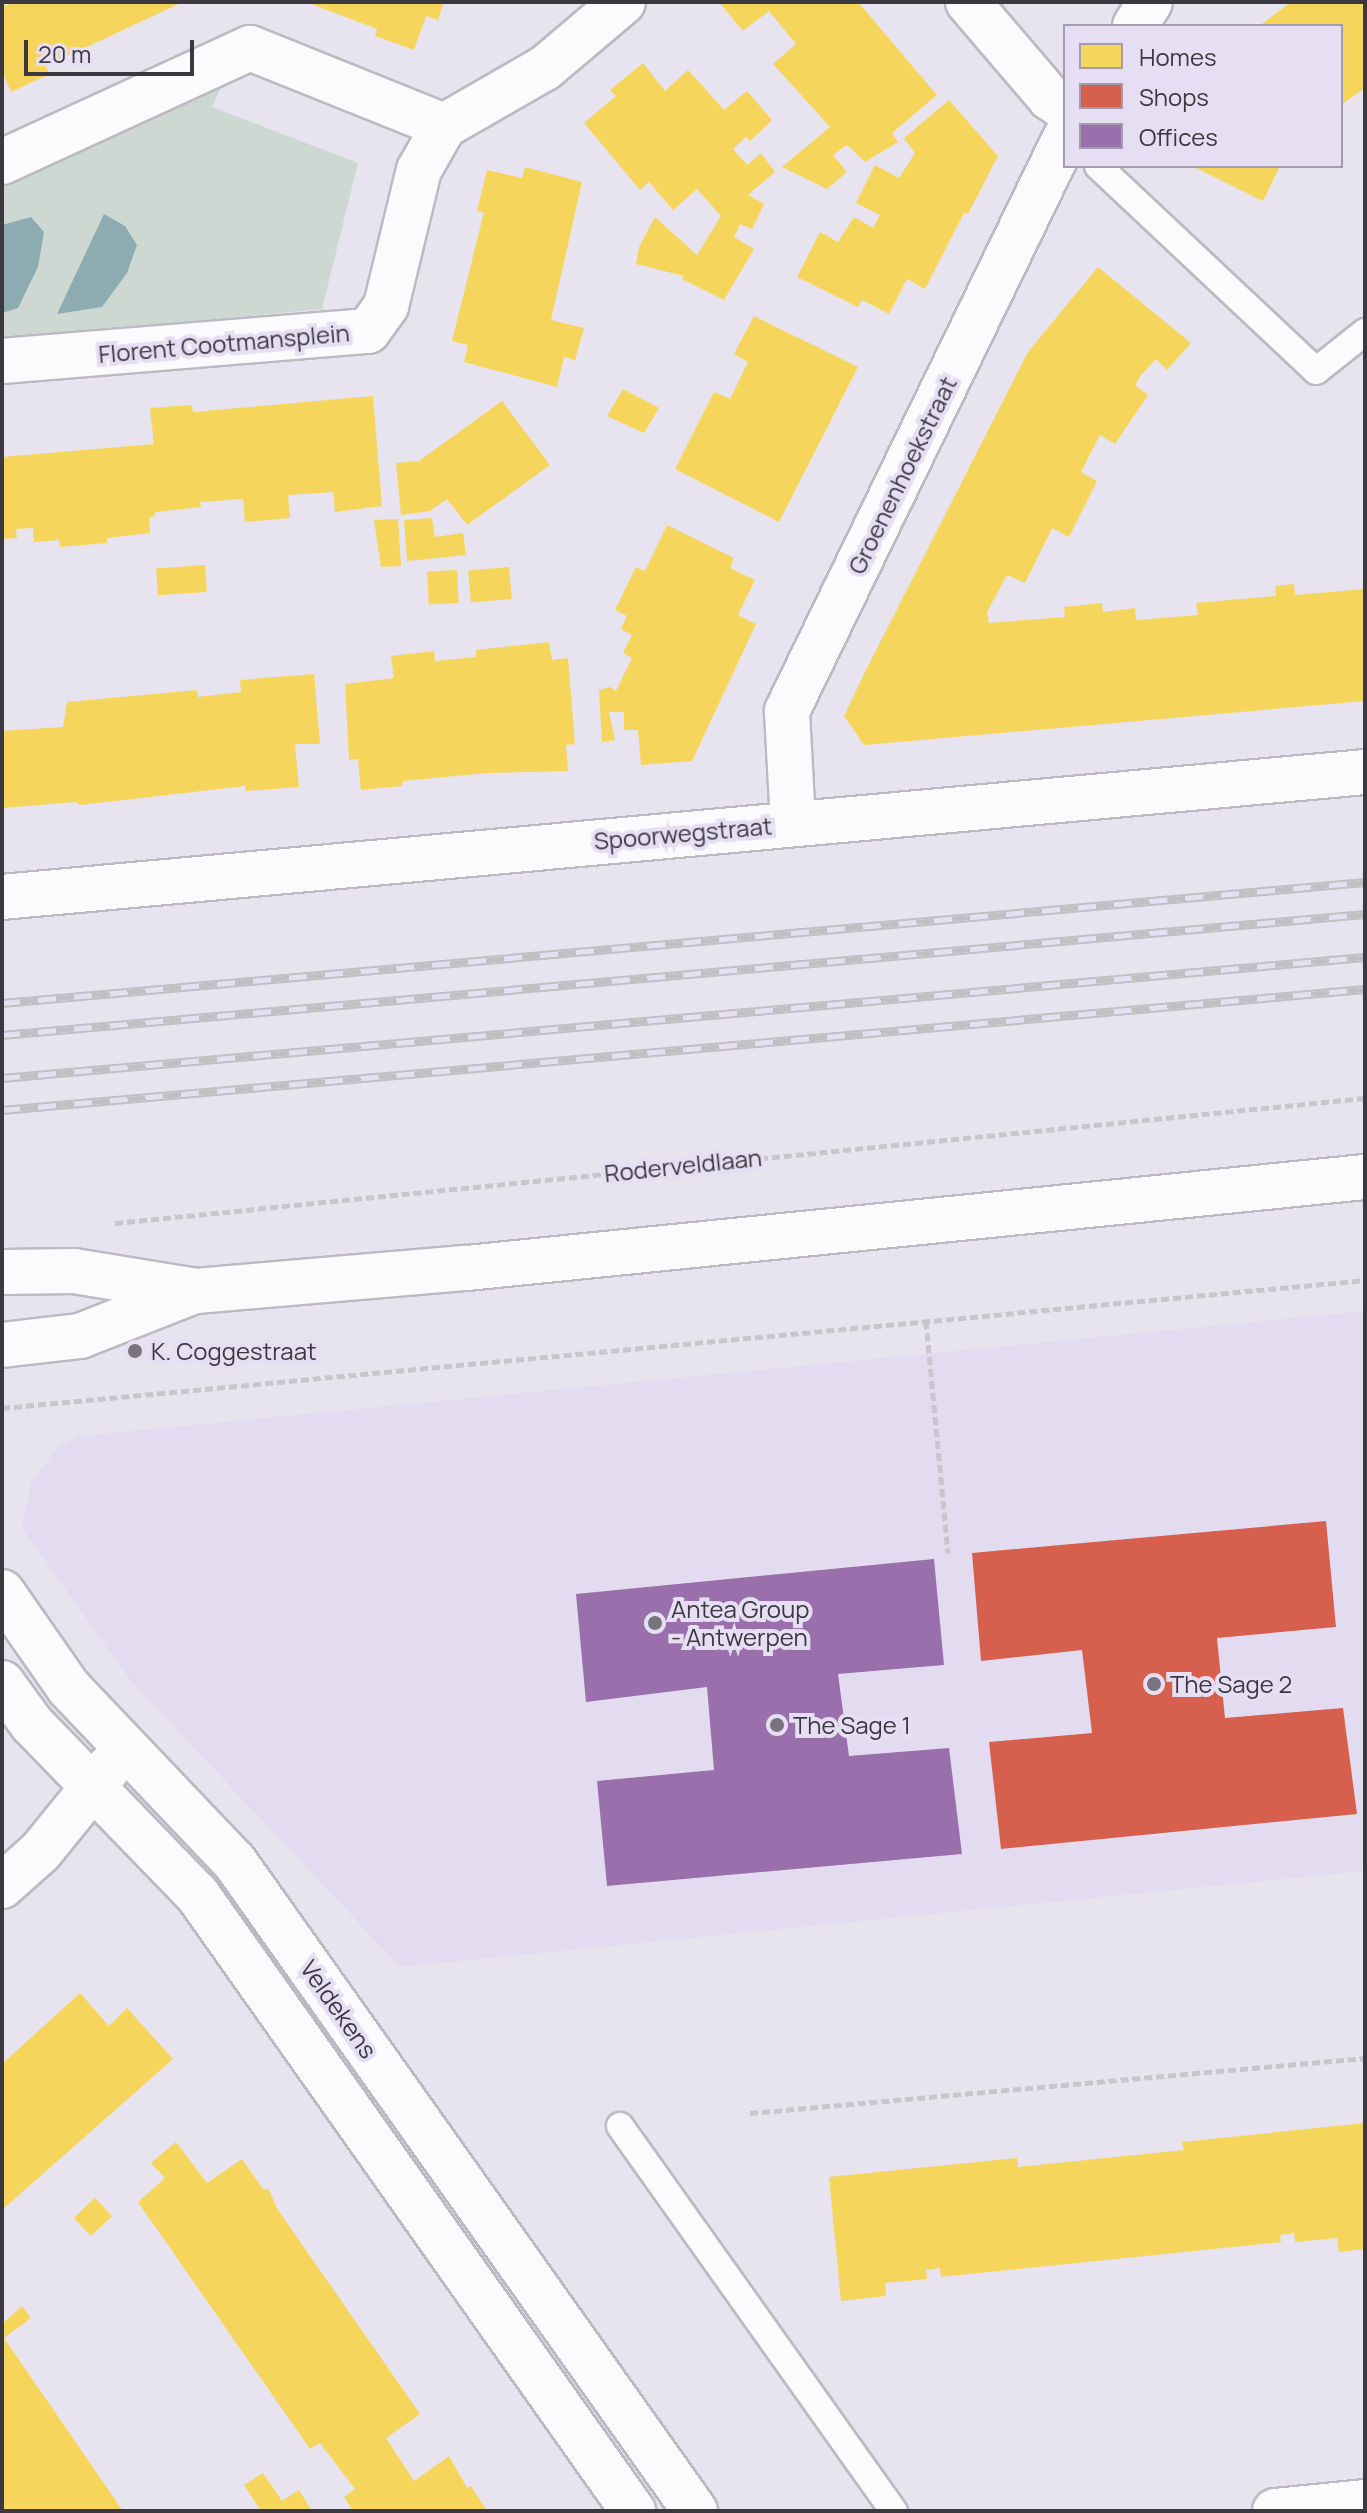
<!DOCTYPE html>
<html>
<head>
<meta charset="utf-8">
<style>
  body { margin:0 }
  #map { position:relative; width:1367px; height:2513px; overflow:hidden; background:#e7e4ef; font-family:Manrope,sans-serif }
  div>[style] { position:absolute }
  [style*='--x'] { left:calc(var(--x)*1px); top:calc(var(--y)*1px); width:calc(var(--w)*1px); rotate:calc(var(--a)*1deg) }
  .built>* { inset:0; background:#e3dcf0 }
  .green>* { inset:0; background:#ced8d2 }
  .water>* { inset:0; background:#8fabb2 }
  .homes>* { inset:0; background:#f6d55c; transform-origin:0 0 }
  .shops>* { inset:0; background:#d6604d }
  .offices>* { inset:0; background:#9970ab }
  .path>* { height:5px; margin-top:-2.5px; transform-origin:0; background:repeating-linear-gradient(90deg,#c8c6cb 0 8px,transparent 0 12px) }
  .roads { filter:drop-shadow(2px 0 #bcb9c2) drop-shadow(-2px 0 #bcb9c2) drop-shadow(0 2px #bcb9c2) drop-shadow(0 -2px #bcb9c2) }
  .service>* { height:26px; margin:-13px; padding:0 13px; transform-origin:13px; border-radius:13px; background:#fbfbfd }
  .minor>* { height:44px; margin:-22px; padding:0 22px; transform-origin:22px; border-radius:22px; background:#fbfbfd }
  .tertiary>* { height:44px; margin:-22px; padding:0 22px; transform-origin:22px; border-radius:22px; background:#fbfbfd }
  .rail>* { height:9px; margin-top:-4.5px; transform-origin:0; background:repeating-linear-gradient(90deg,#e6dff4 0 18px,#c1bfc3 0 36px); box-sizing:border-box; border-block:2px solid #c1bfc3 }
  .dots>* { width:22px; height:22px; translate:-50% -50%; box-sizing:border-box; border:4px solid #e6dff4; border-radius:50% }
  span { translate:-50% -50%; white-space:nowrap; text-align:center; line-height:1.15; -webkit-text-stroke:8px #e6dff4; paint-order:stroke }
  .street-label { font-size:24px; color:#3b3840 }
  .poi-label { font-size:24px; color:#3b3840 }
  .left { translate:0 -50%; text-align:left }
  .frame { position:absolute; inset:0; border:4px solid #3b3840; pointer-events:none }
  .legend { position:absolute; left:1063px; top:24px; width:280px; height:144px; box-sizing:border-box; background:#e6dff4; border:2px solid #a29cac; margin:0; padding:10px 14px; list-style:none; font-size:24px; color:#3b3840 }
  .legend li { display:flex; align-items:center; gap:16px; height:40px }
  .legend b { width:40px; border:2px solid #a29cac }
  .scale { position:absolute; left:24px; top:40px; width:170px; height:36px; box-sizing:border-box; border:4px solid #3b3840; border-top:0; padding-left:10px; font-size:24px; line-height:28px; white-space:nowrap; color:#3b3840; -webkit-text-stroke:6px #e6dff4; paint-order:stroke }
</style>
</head>
<body>
<div id="map">
  <div class="built">
    <div style="clip-path:polygon(1365px 1311px,1365px 1871px,400px 1967px,130px 1680px,22px 1528px,31px 1483px,58px 1447px,80px 1436px)"></div>
  </div>
  <div class="green">
    <div style="clip-path:polygon(229px 70px,212px 107px,358px 163px,322px 309px,2px 339px,2px 184px,201px 91px)"></div>
  </div>
  <div class="water">
    <div style="clip-path:polygon(104px 214px,125px 226px,137px 245px,127px 273px,102px 307px,57px 314px)"></div>
    <div style="clip-path:polygon(31px 217px,44px 232px,38px 267px,18px 308px,2px 313px,2px 225px)"></div>
  </div>
  <div class="homes">
    <div style="clip-path:polygon(13px 2px,183px 2px,46px 66px,50px 74px,11px 92px,2px 71px,2px 7px)"></div>
    <div style="clip-path:polygon(306px 2px,444px 2px,438px 20px,426px 16px,414px 50px,375px 36px,377px 29px)"></div>
    <div style="clip-path:polygon(719px 2px,858px 2px,937px 95px,892px 133px,898px 142px,865px 162px,847px 145px,833px 155px,847px 172px,827px 189px,782px 167px,830px 127px,773px 64px,796px 44px,769px 11px,743px 31px)"></div>
    <div style="clip-path:polygon(1291px 2px,1365px 2px,1365px 88px,1341px 105px,1341px 26px,1259px 26px)"></div>
    <div style="clip-path:polygon(643px 63px,665px 91px,688px 70px,724px 110px,747px 91px,772px 120px,750px 141px,746px 137px,733px 149px,747px 165px,761px 153px,775px 172px,748px 195px,764px 204px,752px 229px,740px 224px,734px 237px,754px 249px,724px 300px,682px 279px,684px 276px,636px 264px,639px 247px,655px 217px,697px 255px,721px 216px,697px 189px,673px 210px,649px 182px,640px 190px,584px 123px,616px 96px,610px 90px)"></div>
    <div style="clip-path:polygon(949px 100px,998px 156px,968px 214px,964px 213px,925px 289px,907px 279px,889px 314px,862px 300px,858px 307px,797px 277px,820px 232px,838px 242px,854px 217px,873px 228px,880px 215px,856px 203px,875px 165px,899px 178px,915px 153px,904px 138px)"></div>
    <div style="clip-path:polygon(1192px 166px,1280px 166px,1263px 201px)"></div>
    <div style="clip-path:polygon(525px 167px,582px 182px,551px 320px,584px 328px,575px 360px,564px 357px,557px 387px,464px 362px,468px 345px,452px 341px,484px 212px,477px 211px,487px 170px,522px 178px)"></div>
    <div style="clip-path:polygon(1098px 267px,1191px 343px,1167px 370px,1156px 359px,1141px 375px,1135px 385px,1148px 395px,1115px 444px,1100px 435px,1081px 472px,1097px 481px,1069px 537px,1052px 528px,1025px 583px,1007px 575px,987px 612px,989px 623px,1065px 617px,1064px 607px,1102px 603px,1103px 612px,1135px 608px,1136px 620px,1198px 615px,1196px 603px,1276px 596px,1275px 586px,1294px 584px,1295px 595px,1365px 589px,1365px 701px,864px 745px,844px 716px,866px 670px,1028px 352px)"></div>
    <div style="clip-path:polygon(754px 316px,858px 367px,779px 522px,675px 469px,714px 392px,730px 399px,748px 362px,734px 354px)"></div>
    <div style="clip-path:polygon(623px 389px,659px 408px,644px 433px,607px 416px)"></div>
    <div style="clip-path:polygon(373px 396px,382px 506px,335px 512px,333px 492px,288px 495px,290px 518px,245px 522px,243px 499px,200px 502px,201px 507px,155px 512px,155px 516px,149px 517px,150px 533px,107px 538px,107px 543px,60px 547px,59px 540px,34px 542px,33px 528px,16px 529px,17px 538px,2px 539px,2px 457px,154px 444px,150px 408px,192px 405px,193px 412px)"></div>
    <div style="clip-path:polygon(502px 401px,550px 465px,467px 525px,447px 499px,430px 511px,401px 515px,396px 463px,419px 461px)"></div>
    <div style="clip-path:polygon(432px 518px,435px 537px,463px 533px,466px 555px,407px 561px,404px 520px)"></div>
    <div style="clip-path:polygon(398px 519px,401px 566px,381px 567px,374px 520px)"></div>
    <div style="clip-path:polygon(667px 525px,734px 558px,730px 568px,755px 580px,738px 615px,756px 624px,692px 761px,641px 765px,638px 730px,624px 730px,624px 712px,609px 712px,615px 740px,602px 742px,599px 690px,610px 687px,616px 691px,632px 658px,623px 653px,632px 635px,621px 629px,627px 616px,615px 610px,636px 567px,645px 571px)"></div>
    <div style="left:205px;top:565px;width:27px;height:49px;rotate:86deg"></div>
    <div style="left:509px;top:567px;width:32px;height:41px;rotate:85deg"></div>
    <div style="left:457px;top:570px;width:33px;height:30px;rotate:87deg"></div>
    <div style="clip-path:polygon(549px 642px,552px 660px,568px 658px,575px 744px,566px 745px,568px 771px,487px 773px,403px 781px,402px 786px,361px 790px,358px 759px,349px 760px,345px 684px,394px 678px,391px 656px,434px 651px,435px 661px,476px 657px,476px 650px)"></div>
    <div style="clip-path:polygon(314px 674px,320px 744px,295px 744px,299px 787px,246px 791px,245px 786px,80px 805px,76px 802px,2px 808px,2px 731px,63px 727px,67px 702px,197px 690px,198px 697px,241px 692px,240px 680px)"></div>
    <div style="clip-path:polygon(80px 1993px,109px 2026px,127px 2008px,173px 2059px,2px 2210px,2px 2064px)"></div>
    <div style="clip-path:polygon(1365px 2123px,1365px 2249px,1339px 2252px,1337px 2238px,1295px 2242px,1294px 2233px,1280px 2235px,1281px 2242px,941px 2277px,940px 2268px,926px 2270px,927px 2279px,885px 2283px,886px 2296px,841px 2301px,829px 2177px,1017px 2158px,1018px 2167px,1184px 2150px,1182px 2142px)"></div>
    <div style="clip-path:polygon(176px 2142px,207px 2183px,242px 2159px,263px 2189px,269px 2190px,278px 2210px,420px 2414px,386px 2438px,414px 2481px,449px 2456px,467px 2488px,471px 2486px,487px 2511px,353px 2511px,344px 2497px,355px 2489px,320px 2443px,310px 2449px,138px 2202px,165px 2178px,151px 2163px)"></div>
    <div style="left:95px;top:2198px;width:25px;height:29px;rotate:47deg"></div>
    <div style="clip-path:polygon(22px 2306px,31px 2318px,4px 2338px,123px 2511px,2px 2511px,2px 2324px)"></div>
    <div style="clip-path:polygon(263px 2473px,282px 2501px,299px 2490px,312px 2511px,261px 2511px,244px 2485px)"></div>
  </div>
  <div class="shops">
    <div style="clip-path:polygon(1326px 1521px,1336px 1627px,1217px 1638px,1225px 1718px,1343px 1708px,1357px 1814px,1001px 1849px,989px 1742px,1092px 1733px,1082px 1650px,981px 1661px,972px 1553px)"></div>
  </div>
  <div class="offices">
    <div style="clip-path:polygon(934px 1559px,944px 1665px,838px 1674px,849px 1756px,949px 1748px,962px 1854px,607px 1886px,597px 1781px,714px 1770px,707px 1687px,586px 1702px,576px 1594px)"></div>
  </div>
  <div class="path">
    <div style="--x:115;--y:1223;--w:1256;--a:-5.71"></div>
    <div style="--x:926;--y:1321;--w:233;--a:84.6"></div>
    <div style="--x:2;--y:1408;--w:1369;--a:-5.36"></div>
    <div style="--x:750;--y:2113;--w:617;--a:-5.11"></div>
  </div>
  <div class="roads">
    <div class="service">
      <div style="--x:1098;--y:166;--w:299;--a:43.2"></div>
      <div style="--x:1316;--y:371;--w:63;--a:-38.5"></div>
      <div style="--x:620;--y:2126;--w:473;--a:54.6"></div>
    </div>
    <div class="minor">
      <div style="--x:968;--y:2;--w:126;--a:49.5"></div>
      <div style="--x:1050;--y:98;--w:18;--a:34"></div>
      <div style="--x:1135;--y:26;--w:28;--a:-58"></div>
      <div style="--x:2;--y:162;--w:273;--a:-24.7"></div>
      <div style="--x:250;--y:48;--w:209;--a:21.9"></div>
      <div style="--x:2;--y:361;--w:367;--a:-4.7"></div>
      <div style="--x:368;--y:331;--w:31;--a:-54"></div>
      <div style="--x:386;--y:306;--w:140;--a:-76.4"></div>
      <div style="--x:419;--y:170;--w:51;--a:-60.4"></div>
      <div style="--x:444;--y:126;--w:116;--a:-29.9"></div>
      <div style="--x:545;--y:68;--w:102;--a:-40.2"></div>
      <div style="--x:793;--y:823;--w:112;--a:-93.1"></div>
      <div style="--x:787;--y:711;--w:637;--a:-64.12"></div>
      <div style="--x:2;--y:897;--w:1369;--a:-5.24"></div>
      <div style="--x:2;--y:1592;--w:117;--a:55.1"></div>
      <div style="--x:69;--y:1688;--w:239;--a:46.4"></div>
      <div style="--x:234;--y:1861;--w:797;--a:54.65"></div>
      <div style="--x:2;--y:1683;--w:51;--a:53.8"></div>
      <div style="--x:32;--y:1724;--w:237;--a:45.9"></div>
      <div style="--x:197;--y:1894;--w:756;--a:54.75"></div>
      <div style="--x:2;--y:1886;--w:52;--a:-41.9"></div>
      <div style="--x:41;--y:1851;--w:109;--a:-50.9"></div>
      <div style="--x:1275;--y:2511;--w:90;--a:-5.7"></div>
    </div>
    <div class="tertiary">
      <div style="--x:2;--y:1272;--w:72;--a:-0.8"></div>
      <div style="--x:74;--y:1271;--w:124;--a:9.3"></div>
      <div style="--x:196;--y:1291;--w:272;--a:-4.9"></div>
      <div style="--x:467;--y:1268;--w:903;--a:-5.79"></div>
      <div style="--x:2;--y:1345;--w:79;--a:-6.6"></div>
      <div style="--x:80;--y:1336;--w:123;--a:-21.5"></div>
    </div>
  </div>
  <div class="rail">
    <div style="--x:2;--y:1003;--w:1368;--a:-5.07"></div>
    <div style="--x:2;--y:1035;--w:1368;--a:-5.07"></div>
    <div style="--x:2;--y:1078;--w:1368;--a:-5.07"></div>
    <div style="--x:2;--y:1110;--w:1368;--a:-5.07"></div>
  </div>
  <div class="dots">
    <div style="left:135px;top:1351px;background:#77747d"></div>
    <div style="left:655px;top:1623px;background:#77747d"></div>
    <div style="left:1154px;top:1684px;background:#77747d"></div>
    <div style="left:777px;top:1725px;background:#77747d"></div>
  </div>
  <div class="street-label">
    <span style="left:224px;top:343px;rotate:-5deg">Florent Cootmansplein</span>
    <span style="left:902px;top:475px;rotate:-64deg">Groenenhoekstraat</span>
    <span style="left:683px;top:833px;rotate:-5deg">Spoorwegstraat</span>
    <span style="left:683px;top:1165px;rotate:-6deg">Roderveldlaan</span>
    <span style="left:339px;top:2009px;rotate:55deg">Veldekens</span>
  </div>
  <div class="poi-label">
    <span class="left" style="left:151px;top:1351px">K. Coggestraat</span>
    <span class="left" style="left:671px;top:1623px">Antea Group<br>- Antwerpen</span>
    <span class="left" style="left:1170px;top:1684px">The Sage 2</span>
    <span class="left" style="left:793px;top:1725px">The Sage 1</span>
  </div>
  <div class="frame"></div>
  <ul class="legend">
  <li><b style="height:22px;background:#f6d55c"></b>Homes</li>
  <li><b style="height:22px;background:#d6604d"></b>Shops</li>
  <li><b style="height:22px;background:#9970ab"></b>Offices</li>
  </ul>
  <div class="scale">20 m</div>
</div>
</body>
</html>
